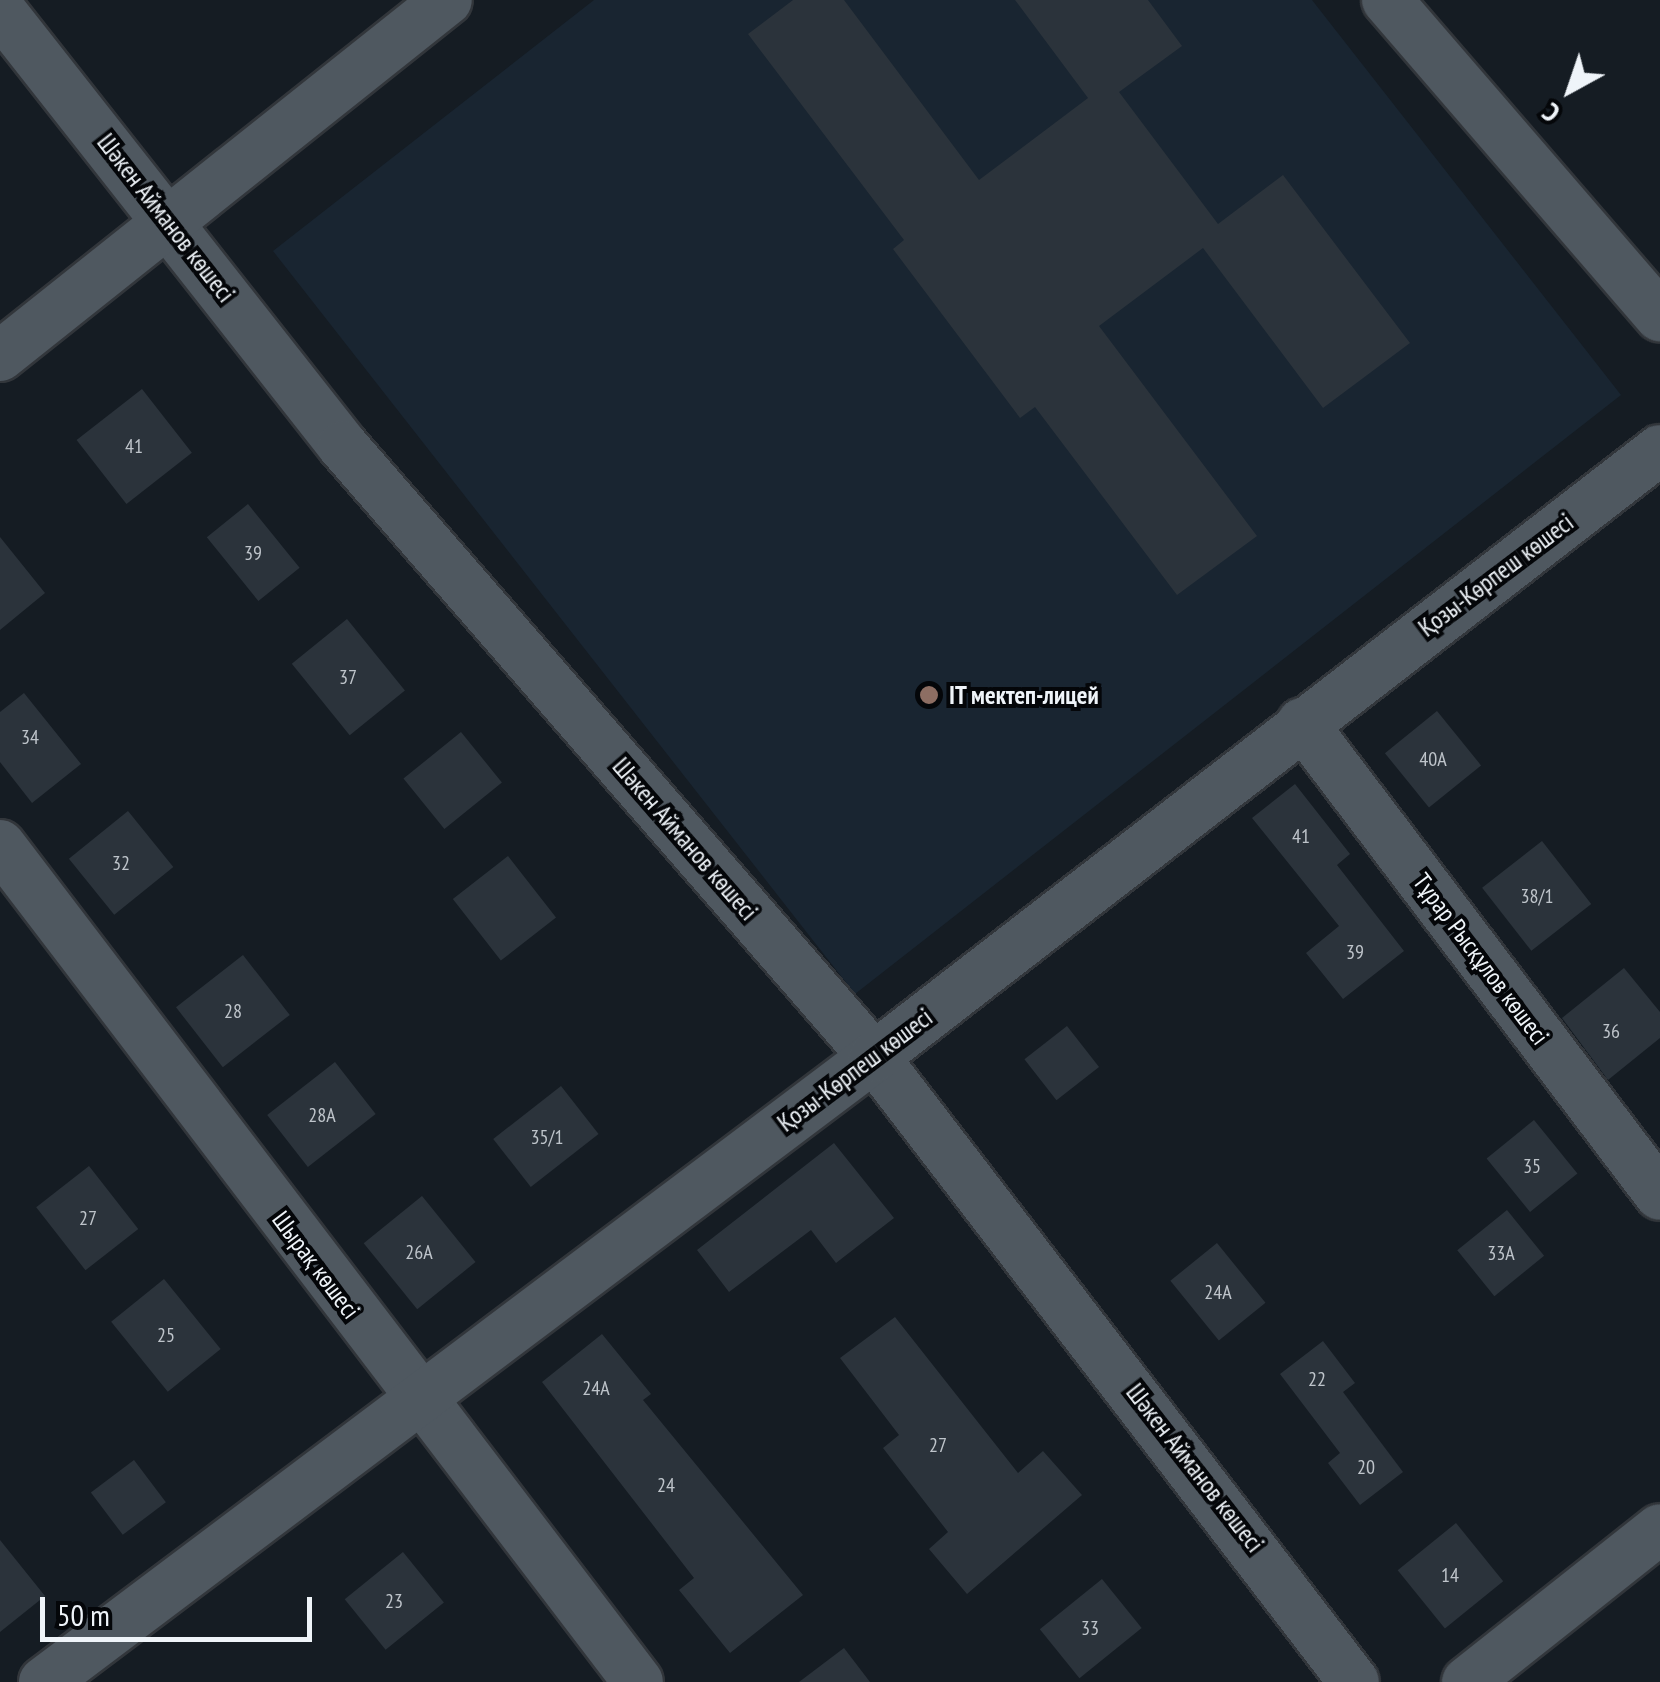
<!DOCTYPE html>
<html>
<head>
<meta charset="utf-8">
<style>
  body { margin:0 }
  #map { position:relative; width:1660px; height:1682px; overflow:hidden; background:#151c23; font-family:"PT Sans Narrow",sans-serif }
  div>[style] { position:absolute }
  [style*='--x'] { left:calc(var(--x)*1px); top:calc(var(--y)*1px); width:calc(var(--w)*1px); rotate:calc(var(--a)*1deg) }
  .built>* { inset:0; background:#192531 }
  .building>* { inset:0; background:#2b333b; transform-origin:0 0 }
  .roads { filter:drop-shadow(2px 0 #32363b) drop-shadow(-2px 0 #32363b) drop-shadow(0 2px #32363b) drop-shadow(0 -2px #32363b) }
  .minor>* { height:50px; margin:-25px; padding:0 25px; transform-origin:25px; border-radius:25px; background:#4f5860 }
  .dots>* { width:28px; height:28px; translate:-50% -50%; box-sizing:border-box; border:5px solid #040609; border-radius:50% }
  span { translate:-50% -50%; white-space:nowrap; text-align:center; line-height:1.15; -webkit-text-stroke:8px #040609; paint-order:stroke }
  .number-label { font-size:20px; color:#bec4ca }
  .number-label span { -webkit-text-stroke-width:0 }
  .street-label { font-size:25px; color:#eff4f9 }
  .poi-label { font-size:25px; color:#eff4f9; font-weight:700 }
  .left { translate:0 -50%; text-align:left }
  .north { position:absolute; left:1520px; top:40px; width:100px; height:100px; -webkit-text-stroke:8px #040609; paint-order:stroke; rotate:220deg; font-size:28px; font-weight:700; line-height:40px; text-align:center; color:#eff4f9 }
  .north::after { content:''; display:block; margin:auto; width:35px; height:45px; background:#eff4f9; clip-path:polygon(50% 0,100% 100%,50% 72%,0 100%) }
  .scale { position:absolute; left:40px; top:1597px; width:272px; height:45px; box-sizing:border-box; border:5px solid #eff4f9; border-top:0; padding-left:12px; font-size:30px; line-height:35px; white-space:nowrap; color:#eff4f9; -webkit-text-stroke:8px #040609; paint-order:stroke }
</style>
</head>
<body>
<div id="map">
  <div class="built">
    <div style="clip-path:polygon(594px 0,1312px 0,1621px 395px,855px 994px,273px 251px)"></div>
  </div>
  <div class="building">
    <div style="clip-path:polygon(793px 0,844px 0,979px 180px,1088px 98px,1015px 0,1148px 0,1182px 46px,1119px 92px,1218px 224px,1283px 175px,1410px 343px,1323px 408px,1203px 248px,1099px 326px,1257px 536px,1177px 595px,1035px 407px,1020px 418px,893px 249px,904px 240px,748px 34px)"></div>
    <div style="left:142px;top:389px;width:81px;height:83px;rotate:52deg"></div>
    <div style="left:248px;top:504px;width:82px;height:53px;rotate:51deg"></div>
    <div style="clip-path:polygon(0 537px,45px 593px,0 630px)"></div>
    <div style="left:347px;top:619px;width:92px;height:71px;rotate:51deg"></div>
    <div style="clip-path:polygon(24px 693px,81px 764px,32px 803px,0 762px,0 712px)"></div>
    <div style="left:1437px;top:711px;width:70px;height:67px;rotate:51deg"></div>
    <div style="left:461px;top:732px;width:65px;height:74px;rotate:51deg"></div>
    <div style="clip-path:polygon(1295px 784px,1350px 854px,1337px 865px,1404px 951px,1343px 999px,1306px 953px,1339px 926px,1252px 818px)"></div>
    <div style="left:128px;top:811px;width:72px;height:76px;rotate:51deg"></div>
    <div style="left:1542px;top:841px;width:80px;height:76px;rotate:52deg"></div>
    <div style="left:508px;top:856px;width:78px;height:70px;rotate:52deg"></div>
    <div style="left:243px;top:955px;width:76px;height:85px;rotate:52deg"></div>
    <div style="clip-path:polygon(1624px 968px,1660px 1012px,1660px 1038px,1608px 1080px,1562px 1018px)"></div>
    <div style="left:1067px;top:1026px;width:52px;height:54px;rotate:52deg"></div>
    <div style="left:335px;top:1062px;width:66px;height:86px;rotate:52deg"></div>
    <div style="left:561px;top:1086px;width:61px;height:86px;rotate:52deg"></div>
    <div style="left:1534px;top:1120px;width:69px;height:61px;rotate:51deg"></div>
    <div style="clip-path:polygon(834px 1143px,894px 1218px,836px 1263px,811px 1230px,729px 1292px,697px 1250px)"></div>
    <div style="left:89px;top:1166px;width:80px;height:67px;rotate:52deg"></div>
    <div style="left:422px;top:1196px;width:85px;height:75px;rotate:51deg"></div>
    <div style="left:1507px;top:1210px;width:59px;height:64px;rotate:51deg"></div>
    <div style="left:1217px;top:1243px;width:77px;height:60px;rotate:51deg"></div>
    <div style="left:164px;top:1279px;width:90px;height:68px;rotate:51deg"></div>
    <div style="clip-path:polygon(895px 1317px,1018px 1473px,1043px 1451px,1082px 1495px,967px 1594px,929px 1549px,948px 1532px,883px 1448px,899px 1435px,840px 1358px)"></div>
    <div style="clip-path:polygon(602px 1334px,651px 1394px,643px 1400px,803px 1595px,730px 1653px,679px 1590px,694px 1578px,542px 1382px)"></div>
    <div style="clip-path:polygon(1323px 1341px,1355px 1383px,1343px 1392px,1403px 1472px,1360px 1505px,1328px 1463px,1340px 1453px,1280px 1374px)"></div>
    <div style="left:134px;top:1460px;width:53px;height:54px;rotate:53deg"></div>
    <div style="left:1456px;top:1523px;width:75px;height:75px;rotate:51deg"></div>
    <div style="clip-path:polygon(0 1540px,45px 1596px,0 1632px)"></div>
    <div style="left:403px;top:1552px;width:65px;height:75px;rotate:51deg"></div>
    <div style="left:1102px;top:1579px;width:63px;height:80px;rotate:51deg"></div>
    <div style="clip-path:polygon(844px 1648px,870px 1682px,799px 1682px)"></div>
  </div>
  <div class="roads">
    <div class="minor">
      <div style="--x:1387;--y:0;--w:418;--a:49.2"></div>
      <div style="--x:0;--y:10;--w:555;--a:51.81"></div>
      <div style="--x:343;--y:446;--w:809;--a:49.01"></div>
      <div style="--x:874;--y:1057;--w:788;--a:52.48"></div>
      <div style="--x:0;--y:356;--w:571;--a:-38.53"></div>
      <div style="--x:1302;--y:723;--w:592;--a:52.82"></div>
      <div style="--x:0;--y:845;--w:1052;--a:52.68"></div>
      <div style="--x:44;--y:1682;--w:1039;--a:-36.98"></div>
      <div style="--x:874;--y:1057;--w:993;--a:-37.68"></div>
      <div style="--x:1467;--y:1682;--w:246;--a:-38.4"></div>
    </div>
  </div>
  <div class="dots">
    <div style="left:929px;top:695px;background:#8d6e63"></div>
  </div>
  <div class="number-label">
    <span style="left:134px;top:446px">41</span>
    <span style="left:253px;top:553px">39</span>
    <span style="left:348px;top:677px">37</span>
    <span style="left:30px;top:737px">34</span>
    <span style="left:1433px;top:759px">40А</span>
    <span style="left:1301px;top:836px">41</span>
    <span style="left:121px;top:863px">32</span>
    <span style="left:1537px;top:896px">38/1</span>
    <span style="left:1355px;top:952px">39</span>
    <span style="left:233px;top:1011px">28</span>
    <span style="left:1611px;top:1031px">36</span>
    <span style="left:322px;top:1115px">28А</span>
    <span style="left:547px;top:1137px">35/1</span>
    <span style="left:1532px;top:1166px">35</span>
    <span style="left:88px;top:1218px">27</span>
    <span style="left:419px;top:1252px">26А</span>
    <span style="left:1501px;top:1253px">33А</span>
    <span style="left:1218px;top:1292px">24А</span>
    <span style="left:166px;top:1335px">25</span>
    <span style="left:1317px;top:1379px">22</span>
    <span style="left:596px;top:1388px">24А</span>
    <span style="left:938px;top:1445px">27</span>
    <span style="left:1366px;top:1467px">20</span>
    <span style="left:666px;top:1485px">24</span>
    <span style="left:1450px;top:1575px">14</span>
    <span style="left:394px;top:1601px">23</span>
    <span style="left:1090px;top:1628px">33</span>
  </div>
  <div class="street-label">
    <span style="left:166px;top:218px;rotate:52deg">Шәкен Айманов көшесі</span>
    <span style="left:1496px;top:575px;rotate:-37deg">Қозы-Көрпеш көшесі</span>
    <span style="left:685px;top:839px;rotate:49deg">Шәкен Айманов көшесі</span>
    <span style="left:1481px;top:959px;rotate:53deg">Тұрар Рысқұлов көшесі</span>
    <span style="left:855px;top:1070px;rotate:-37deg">Қозы-Көрпеш көшесі</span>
    <span style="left:316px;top:1265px;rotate:53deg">Шырақ көшесі</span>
    <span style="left:1195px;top:1468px;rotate:52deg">Шәкен Айманов көшесі</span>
  </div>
  <div class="poi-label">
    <span class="left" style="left:949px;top:695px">IT мектеп-лицей</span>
  </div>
  <div class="north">С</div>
  <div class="scale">50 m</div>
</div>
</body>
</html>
